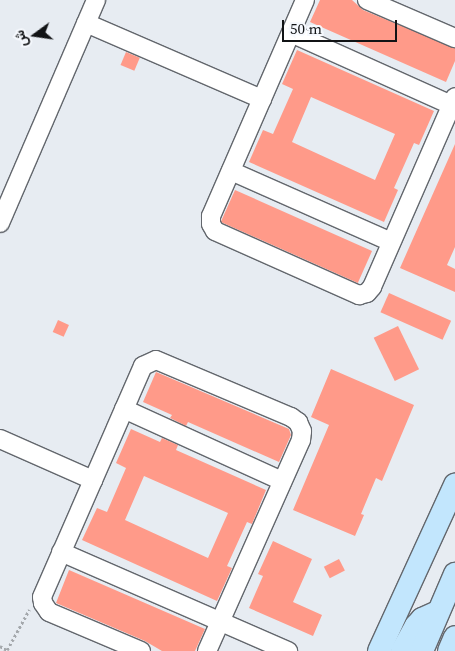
<!DOCTYPE html>
<html>
<head>
<meta charset="utf-8">
<style>
  body { margin:0 }
  #map { position:relative; width:455px; height:651px; overflow:hidden; background:#e7ecf2; font-family:"Source Serif 4",Vazirmatn,serif }
  div>[style] { position:absolute }
  [style*='--x'] { left:calc(var(--x)*1px); top:calc(var(--y)*1px); width:calc(var(--w)*1px); rotate:calc(var(--a)*1deg) }
  .building>* { inset:0; background:#ff9a89; transform-origin:0 0 }
  .path>* { height:2.5px; margin-top:-1.25px; transform-origin:0; background:repeating-linear-gradient(90deg,#a4a8ac 0 2.5px,transparent 0 5px) }
  .roads { filter:drop-shadow(1px 0 #63676d) drop-shadow(-1px 0 #63676d) drop-shadow(0 1px #63676d) drop-shadow(0 -1px #63676d) }
  .minor>* { height:18px; margin:-9px; padding:0 9px; transform-origin:9px; border-radius:9px; background:#fff }
  .major>* { height:22px; margin:-11px; padding:0 11px; transform-origin:11px; border-radius:11px; background:#c2e6fd }
  span { translate:-50% -50%; white-space:nowrap; text-align:center; line-height:1.15; -webkit-text-stroke:4px #f6f9fe; paint-order:stroke }
  .north { position:absolute; left:10px; top:10px; width:50px; height:50px; -webkit-text-stroke:4px #f6f9fe; paint-order:stroke; rotate:256deg; font-size:14px; font-weight:700; line-height:20px; text-align:center; color:#111315 }
  .north::after { content:''; display:block; margin:auto; width:18px; height:22px; background:#111315; clip-path:polygon(50% 0,100% 100%,50% 72%,0 100%) }
  .scale { position:absolute; left:282px; top:20px; width:115px; height:22px; box-sizing:border-box; border:2px solid #111315; border-top:0; padding-left:6px; font-size:15px; line-height:18px; white-space:nowrap; color:#111315; -webkit-text-stroke:4px #f6f9fe; paint-order:stroke }
</style>
</head>
<body>
<div id="map">
  <div class="building">
    <div style="clip-path:polygon(320px 0,352px 0,363px 10px,455px 48px,455px 61px,446px 82px,310px 22px)"></div>
    <div style="clip-path:polygon(evenodd,297px 50px,434px 111px,419px 145px,414px 143px,394px 188px,398px 190px,384px 222px,249px 162px,263px 130px,273px 134px,293px 89px,282px 84px,297px 50px,311px 97px,395px 134px,375px 180px,292px 142px,311px 97px)"></div>
    <div style="left:126px;top:52px;width:15px;height:14px;rotate:23deg"></div>
    <div style="clip-path:polygon(455px 144px,455px 247px,447px 265px,455px 269px,455px 292px,400px 268px)"></div>
    <div style="left:235px;top:190px;width:150px;height:35px;rotate:24deg"></div>
    <div style="left:389px;top:293px;width:68px;height:21px;rotate:24deg"></div>
    <div style="left:58px;top:320px;width:12px;height:13px;rotate:24deg"></div>
    <div style="left:398px;top:326px;width:48px;height:27px;rotate:64deg"></div>
    <div style="clip-path:polygon(331px 369px,414px 405px,382px 481px,376px 478px,361px 514px,364px 515px,355px 536px,293px 510px,329px 425px,311px 417px)"></div>
    <div style="clip-path:polygon(156px 372px,289px 429px,291px 435px,279px 462px,188px 422px,186px 426px,170px 418px,172px 415px,143px 402px)"></div>
    <div style="clip-path:polygon(evenodd,131px 429px,160px 442px,162px 438px,178px 445px,176px 450px,266px 490px,252px 524px,247px 522px,227px 566px,232px 568px,217px 601px,82px 540px,97px 508px,107px 512px,126px 468px,116px 463px,131px 429px,144px 476px,228px 513px,208px 558px,125px 520px,144px 476px)"></div>
    <div style="clip-path:polygon(273px 541px,312px 559px,293px 602px,322px 615px,313px 636px,249px 608px,263px 576px,258px 574px)"></div>
    <div style="left:339px;top:559px;width:13px;height:17px;rotate:63deg"></div>
    <div style="clip-path:polygon(69px 570px,205px 629px,195px 651px,162px 651px,145px 641px,56px 603px)"></div>
  </div>
  <div class="path">
    <div style="--x:0;--y:646;--w:8;--a:30"></div>
    <div style="--x:7;--y:650;--w:46;--a:-61.2"></div>
  </div>
  <div class="roads">
    <div class="minor">
      <div style="--x:305;--y:0;--w:236;--a:113.5"></div>
      <div style="--x:211;--y:216;--w:8;--a:90"></div>
      <div style="--x:211;--y:224;--w:8;--a:60"></div>
      <div style="--x:215;--y:231;--w:158;--a:24"></div>
      <div style="--x:359;--y:295;--w:8;--a:-14"></div>
      <div style="--x:367;--y:293;--w:8;--a:-50"></div>
      <div style="--x:372;--y:287;--w:207;--a:-66.4"></div>
      <div style="--x:367;--y:0;--w:96;--a:23.4"></div>
      <div style="--x:86;--y:23;--w:192;--a:23.4"></div>
      <div style="--x:291;--y:33;--w:175;--a:24.2"></div>
      <div style="--x:231;--y:171;--w:175;--a:23.9"></div>
      <div style="--x:0;--y:223;--w:243;--a:-66.7"></div>
      <div style="--x:124;--y:409;--w:174;--a:24.5"></div>
      <div style="--x:0;--y:439;--w:102;--a:23.8"></div>
      <div style="--x:61;--y:552;--w:248;--a:23.6"></div>
      <div style="--x:141;--y:651;--w:100;--a:-157"></div>
      <div style="--x:49;--y:612;--w:11;--a:-124"></div>
      <div style="--x:43;--y:603;--w:6;--a:-99"></div>
      <div style="--x:42;--y:597;--w:252;--a:-66.4"></div>
      <div style="--x:143;--y:366;--w:14;--a:-25"></div>
      <div style="--x:156;--y:360;--w:147;--a:22.9"></div>
      <div style="--x:291;--y:417;--w:9;--a:36"></div>
      <div style="--x:298;--y:422;--w:10;--a:66"></div>
      <div style="--x:302;--y:431;--w:9;--a:96"></div>
      <div style="--x:301;--y:440;--w:231;--a:114"></div>
    </div>
    <div class="major">
      <div style="--x:379;--y:651;--w:183;--a:-65.4"></div>
      <div style="--x:402;--y:651;--w:29;--a:-61"></div>
      <div style="--x:416;--y:626;--w:9;--a:-49"></div>
      <div style="--x:422;--y:619;--w:17;--a:-24"></div>
      <div style="--x:422;--y:651;--w:84;--a:-66.8"></div>
      <div style="--x:449;--y:651;--w:15;--a:-67"></div>
    </div>
  </div>
  <div class="north">ش</div>
  <div class="scale">50 m</div>
</div>
</body>
</html>
